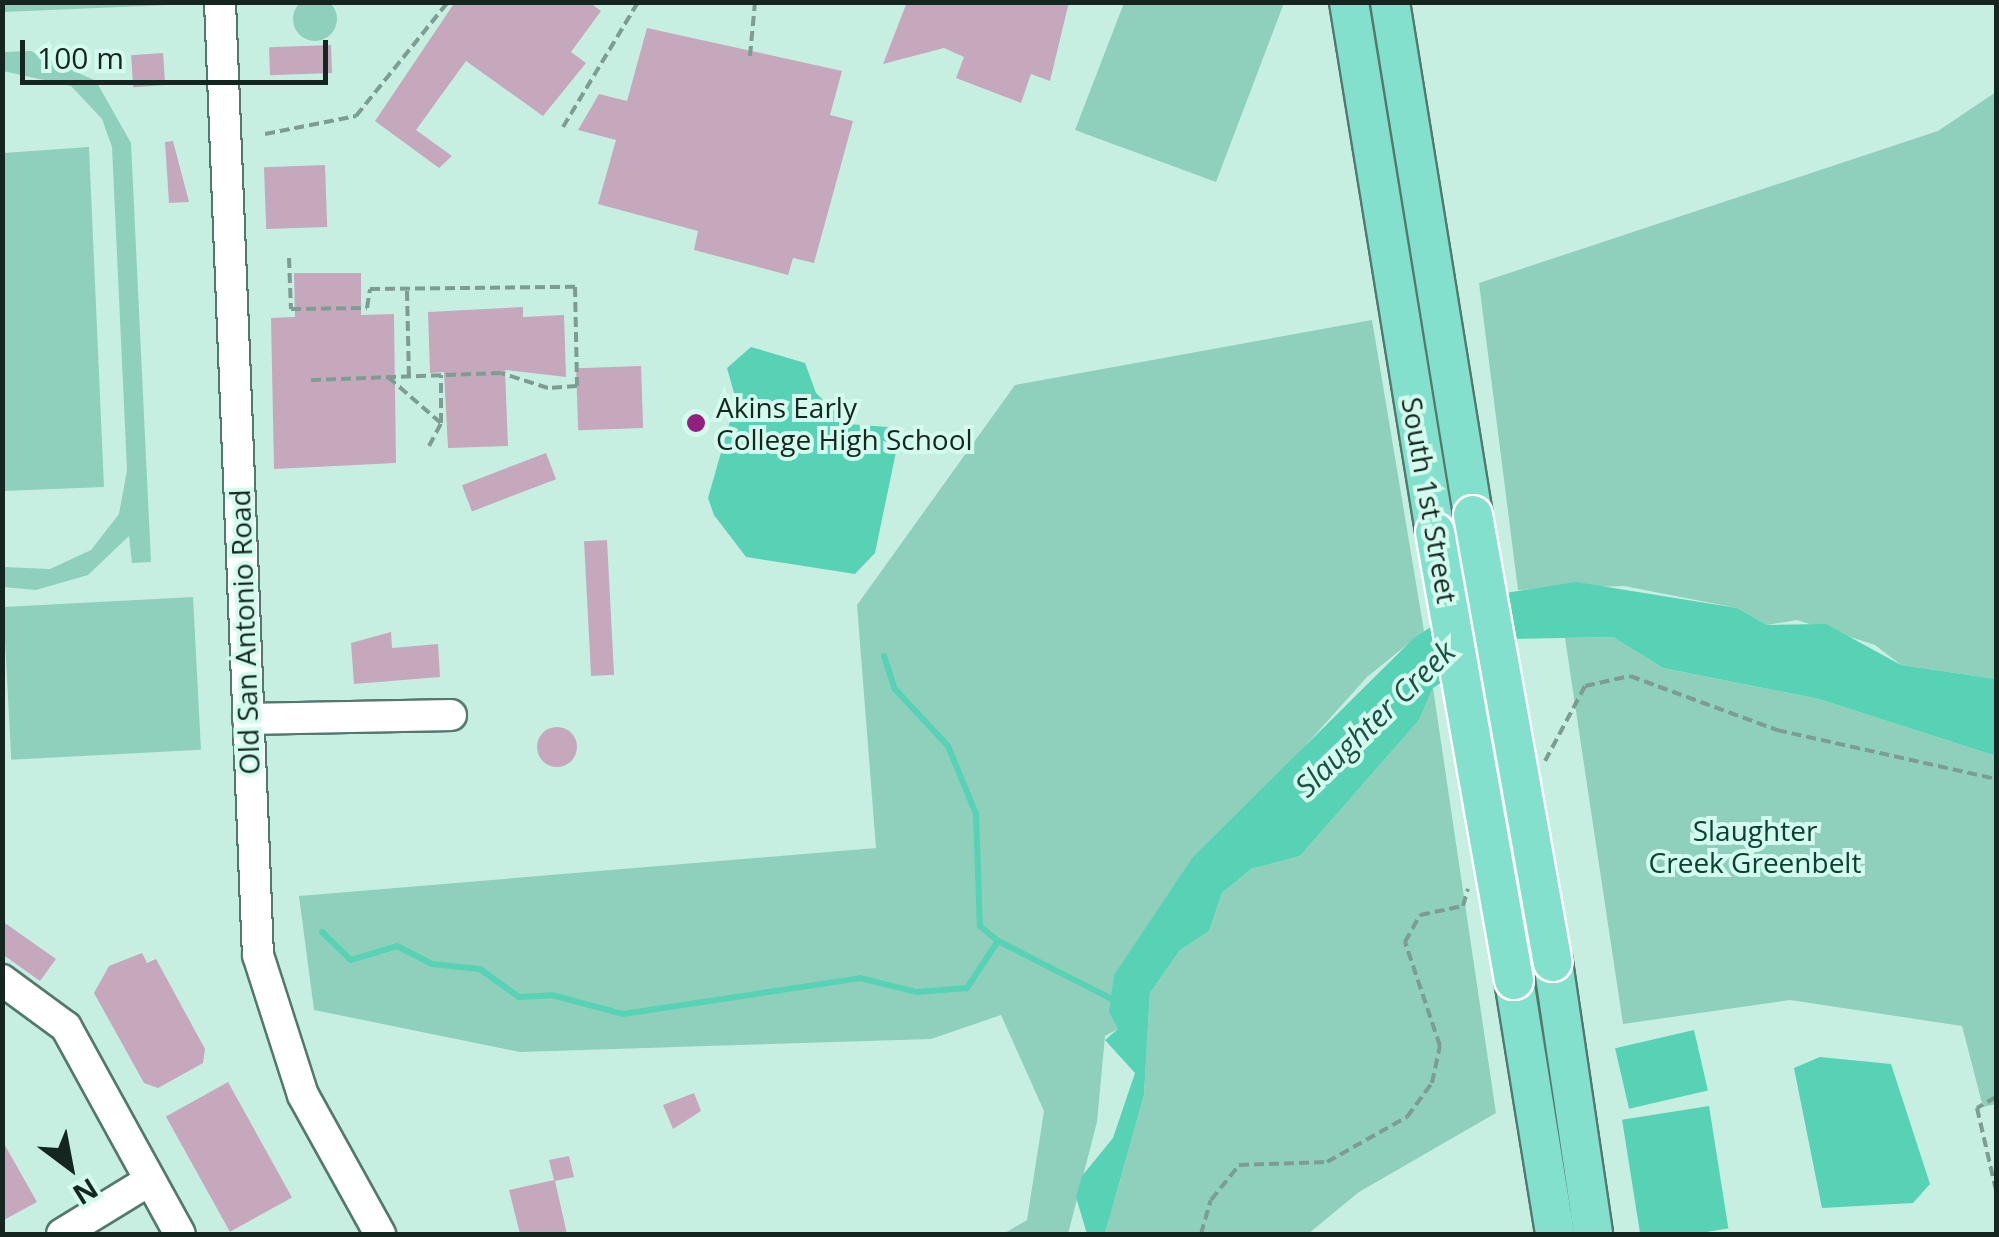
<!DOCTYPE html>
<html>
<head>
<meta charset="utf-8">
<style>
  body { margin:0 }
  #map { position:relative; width:1999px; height:1237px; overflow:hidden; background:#c6efe2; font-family:"Open Sans",sans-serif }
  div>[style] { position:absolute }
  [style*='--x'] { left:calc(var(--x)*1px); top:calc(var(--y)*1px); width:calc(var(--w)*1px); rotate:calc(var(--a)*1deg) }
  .green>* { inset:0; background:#8fd0bd; transform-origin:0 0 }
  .round { border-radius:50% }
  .water>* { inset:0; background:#57d2b4; transform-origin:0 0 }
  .stream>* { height:6px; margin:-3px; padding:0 3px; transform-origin:3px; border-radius:3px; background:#57d2b4 }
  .building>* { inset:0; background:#c6a8bd; transform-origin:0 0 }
  .path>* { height:4px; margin-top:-2px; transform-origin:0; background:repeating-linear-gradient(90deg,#7d9c92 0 10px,transparent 0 15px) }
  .roads { filter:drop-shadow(2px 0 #53786d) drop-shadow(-2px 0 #53786d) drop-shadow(0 2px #53786d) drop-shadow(0 -2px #53786d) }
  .minor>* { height:30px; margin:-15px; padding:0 15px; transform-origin:15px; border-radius:15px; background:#fff }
  .major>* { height:38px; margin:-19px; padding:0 19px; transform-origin:19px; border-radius:19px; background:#83e0cc }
  .bridges { filter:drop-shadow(2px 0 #fff) drop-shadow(-2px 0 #fff) drop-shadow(0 2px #fff) drop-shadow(0 -2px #fff) }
  .major-bridge>* { height:38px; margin:-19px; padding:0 19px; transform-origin:19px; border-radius:19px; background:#83e0cc }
  .dots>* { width:28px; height:28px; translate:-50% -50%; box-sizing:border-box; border:5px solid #d3fcef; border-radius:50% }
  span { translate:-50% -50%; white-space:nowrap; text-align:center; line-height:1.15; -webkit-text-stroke:8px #d3fcef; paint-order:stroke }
  .poi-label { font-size:28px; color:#152520 }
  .left { translate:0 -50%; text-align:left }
  .street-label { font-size:28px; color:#152520 }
  .park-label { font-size:28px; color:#094235 }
  .water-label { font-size:30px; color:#1c5044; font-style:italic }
  .frame { position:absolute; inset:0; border:5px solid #152520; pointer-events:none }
  .north { position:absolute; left:20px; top:1117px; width:100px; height:100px; -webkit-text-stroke:8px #d3fcef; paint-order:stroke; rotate:148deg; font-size:28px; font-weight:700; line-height:40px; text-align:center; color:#152520 }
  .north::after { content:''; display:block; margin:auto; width:35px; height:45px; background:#152520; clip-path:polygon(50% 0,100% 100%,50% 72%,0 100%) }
  .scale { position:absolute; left:20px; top:40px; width:308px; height:45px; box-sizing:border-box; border:5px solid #152520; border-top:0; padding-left:12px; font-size:30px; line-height:35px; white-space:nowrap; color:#152520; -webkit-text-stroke:8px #d3fcef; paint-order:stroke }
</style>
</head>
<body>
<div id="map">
  <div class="green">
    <div class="round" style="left:293px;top:-3px;width:44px;height:44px"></div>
    <div style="clip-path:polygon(167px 2px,168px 5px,3px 12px,3px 3px)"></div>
    <div style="clip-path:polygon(1124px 3px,1284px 3px,1216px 182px,1075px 130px)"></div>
    <div style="clip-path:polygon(31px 51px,96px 81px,131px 143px,151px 562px,132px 563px,129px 536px,88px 575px,36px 590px,3px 587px,3px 567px,50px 569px,91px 550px,119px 514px,127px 470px,112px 147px,102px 119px,71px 86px,3px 71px,3px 52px)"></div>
    <div style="clip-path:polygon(1996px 92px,1996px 679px,1901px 665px,1875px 645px,1797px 620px,1767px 625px,1737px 608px,1624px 586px,1518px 590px,1479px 283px,1938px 131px)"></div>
    <div style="clip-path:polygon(89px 147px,104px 487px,3px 491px,3px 153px)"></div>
    <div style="clip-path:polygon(1372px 320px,1424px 631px,1367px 677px,1219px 842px,1193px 857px,1118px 1029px,1105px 1036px,1097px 1122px,1068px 1234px,1003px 1234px,1027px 1220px,1044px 1111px,1001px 1015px,931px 1039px,520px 1052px,314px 1010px,299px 896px,876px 848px,857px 605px,1015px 385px)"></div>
    <div style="left:193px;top:597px;width:153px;height:190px;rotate:87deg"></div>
    <div style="clip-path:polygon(1613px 637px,1663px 668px,1819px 699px,1996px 756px,1996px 1104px,1983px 1107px,1962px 1026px,1790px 1000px,1623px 1024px,1565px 638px)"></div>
    <div style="clip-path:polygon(1433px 688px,1496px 1113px,1359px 1192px,1308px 1234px,1105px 1234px,1144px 1095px,1150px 993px,1180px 950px,1209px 931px,1222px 893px,1251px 869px,1300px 856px,1419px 720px)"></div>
  </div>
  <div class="water">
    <div style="clip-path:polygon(751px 347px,805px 363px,816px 393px,848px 424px,901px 428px,875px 553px,855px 574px,746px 557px,714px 515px,708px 498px,736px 400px,727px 368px)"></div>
    <div style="clip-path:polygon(1576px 582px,1737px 608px,1767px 625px,1826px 624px,1901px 665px,1996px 679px,1996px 756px,1819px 699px,1663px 668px,1613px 637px,1508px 639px,1433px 688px,1419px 720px,1300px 856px,1251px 869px,1222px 893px,1209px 931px,1180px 950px,1150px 993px,1144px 1095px,1105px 1234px,1087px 1234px,1076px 1197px,1082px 1176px,1113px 1138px,1135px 1073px,1105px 1040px,1118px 1029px,1109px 1012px,1114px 975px,1193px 857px,1414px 638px,1474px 598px)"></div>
    <div style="left:1694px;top:1030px;width:62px;height:81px;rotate:77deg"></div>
    <div style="clip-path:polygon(1820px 1057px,1891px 1064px,1930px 1184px,1913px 1203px,1822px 1208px,1794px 1068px)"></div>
    <div style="left:1709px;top:1106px;width:124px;height:88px;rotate:81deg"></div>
  </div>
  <div class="stream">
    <div style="--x:884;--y:656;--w:35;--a:72"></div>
    <div style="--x:895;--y:689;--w:78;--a:47.1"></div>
    <div style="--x:948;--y:746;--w:74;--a:67.6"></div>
    <div style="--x:976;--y:814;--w:112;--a:88"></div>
    <div style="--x:980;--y:926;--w:23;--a:40"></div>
    <div style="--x:322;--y:932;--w:40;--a:44"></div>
    <div style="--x:351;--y:960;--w:48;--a:-16.9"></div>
    <div style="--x:397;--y:946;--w:39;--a:27"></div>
    <div style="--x:432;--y:964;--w:48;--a:5.9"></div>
    <div style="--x:480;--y:969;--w:48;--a:35.7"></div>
    <div style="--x:519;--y:997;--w:33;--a:-3"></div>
    <div style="--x:552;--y:995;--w:73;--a:15"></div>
    <div style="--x:623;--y:1014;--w:240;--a:-8.6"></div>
    <div style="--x:860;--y:978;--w:59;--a:13.8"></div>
    <div style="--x:917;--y:992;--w:50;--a:-4.6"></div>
    <div style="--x:967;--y:988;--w:56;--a:-56.6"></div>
    <div style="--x:998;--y:941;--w:132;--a:27"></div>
  </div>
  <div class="building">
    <div style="clip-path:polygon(455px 2px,589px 2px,601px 11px,571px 52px,586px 63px,543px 116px,466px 61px,416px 130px,452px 156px,439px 168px,375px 121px)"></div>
    <div style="clip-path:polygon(907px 2px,1069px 2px,1050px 81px,1031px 74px,1021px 103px,956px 78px,964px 57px,944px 48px,883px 64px)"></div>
    <div style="clip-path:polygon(647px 28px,842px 71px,830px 115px,853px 121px,814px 263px,793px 258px,788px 275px,694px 250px,698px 231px,598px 204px,616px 140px,578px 130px,599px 94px,627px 101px)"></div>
    <div style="left:331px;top:45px;width:28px;height:62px;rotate:88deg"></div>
    <div style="left:163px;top:53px;width:32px;height:32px;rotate:86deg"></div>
    <div style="clip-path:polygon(173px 141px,189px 202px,169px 203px,165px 142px)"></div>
    <div style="left:325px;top:165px;width:62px;height:61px;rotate:88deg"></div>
    <div style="clip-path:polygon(294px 273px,361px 273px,361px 315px,394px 314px,396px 463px,274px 469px,271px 318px,295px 317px)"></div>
    <div style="clip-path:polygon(523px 307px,523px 317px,564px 315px,566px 377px,505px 370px,508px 446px,448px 448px,444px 372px,430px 373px,428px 312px)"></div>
    <div style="left:641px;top:366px;width:62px;height:65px;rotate:88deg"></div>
    <div style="left:546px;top:453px;width:28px;height:90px;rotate:69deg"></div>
    <div style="left:607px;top:540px;width:135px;height:23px;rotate:87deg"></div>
    <div style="clip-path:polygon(391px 632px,392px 648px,438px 644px,440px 677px,354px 684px,351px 643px)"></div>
    <div class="round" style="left:537px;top:727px;width:40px;height:40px"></div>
    <div style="clip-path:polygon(2px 921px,56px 959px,40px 981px,2px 954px)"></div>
    <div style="clip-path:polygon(142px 953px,147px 963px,156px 959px,205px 1049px,203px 1063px,158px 1088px,144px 1083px,94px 993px,109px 966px)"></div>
    <div style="left:228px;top:1082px;width:132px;height:71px;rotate:61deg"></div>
    <div style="clip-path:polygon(694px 1093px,701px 1111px,673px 1129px,663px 1105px)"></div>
    <div style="clip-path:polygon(2px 1140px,37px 1202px,2px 1221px)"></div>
    <div style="clip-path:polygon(569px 1156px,574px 1177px,555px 1181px,567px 1234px,520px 1234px,509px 1190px,554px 1180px,549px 1160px)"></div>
  </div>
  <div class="path">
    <div style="--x:750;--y:56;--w:54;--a:-84.7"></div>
    <div style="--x:563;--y:127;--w:146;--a:-59"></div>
    <div style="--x:265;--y:134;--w:93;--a:-11.2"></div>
    <div style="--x:356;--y:116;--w:146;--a:-51.1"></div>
    <div style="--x:289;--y:258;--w:51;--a:87.8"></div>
    <div style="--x:291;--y:309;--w:76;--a:-0.8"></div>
    <div style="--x:367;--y:308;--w:19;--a:-81"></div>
    <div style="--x:370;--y:289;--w:205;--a:-0.6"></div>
    <div style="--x:575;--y:287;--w:99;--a:88.8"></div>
    <div style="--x:577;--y:386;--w:29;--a:176"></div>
    <div style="--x:548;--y:388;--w:49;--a:-162.3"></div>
    <div style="--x:501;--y:373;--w:195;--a:177.9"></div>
    <div style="--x:407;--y:291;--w:85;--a:88.7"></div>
    <div style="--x:388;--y:377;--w:70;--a:41"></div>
    <div style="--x:429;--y:446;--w:26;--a:-62"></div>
    <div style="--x:441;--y:423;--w:48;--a:-90"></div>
    <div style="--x:1545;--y:761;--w:85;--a:-61.9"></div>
    <div style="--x:1585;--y:686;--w:46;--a:-12.5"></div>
    <div style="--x:1630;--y:676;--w:157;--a:20.2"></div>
    <div style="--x:1777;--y:730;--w:224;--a:12.6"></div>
    <div style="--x:1996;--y:1097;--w:22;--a:150"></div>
    <div style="--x:1977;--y:1108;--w:84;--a:77"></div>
    <div style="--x:1201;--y:1234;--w:35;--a:-74"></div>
    <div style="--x:1211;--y:1200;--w:45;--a:-51.3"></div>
    <div style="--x:1239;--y:1165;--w:88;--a:-2"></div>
    <div style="--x:1327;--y:1162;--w:92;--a:-29.4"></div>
    <div style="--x:1407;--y:1117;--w:42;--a:-53.7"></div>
    <div style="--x:1432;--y:1083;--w:38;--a:-78"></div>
    <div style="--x:1440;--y:1046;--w:110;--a:-108.6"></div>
    <div style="--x:1405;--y:942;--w:31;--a:-61"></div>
    <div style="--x:1420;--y:915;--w:44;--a:-11.8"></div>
    <div style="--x:1463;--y:906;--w:18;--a:-74"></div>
  </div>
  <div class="roads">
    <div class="minor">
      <div style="--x:220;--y:2;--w:954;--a:87.72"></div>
      <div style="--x:258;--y:955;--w:147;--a:72.2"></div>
      <div style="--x:303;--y:1095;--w:159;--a:61"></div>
      <div style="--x:248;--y:719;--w:203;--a:-1.1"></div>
      <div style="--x:2;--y:980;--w:79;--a:36.3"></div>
      <div style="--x:66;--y:1027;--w:236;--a:61.2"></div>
      <div style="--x:62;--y:1234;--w:103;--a:-31.5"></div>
    </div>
    <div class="major">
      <div style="--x:1349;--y:2;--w:537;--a:80.78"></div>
      <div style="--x:1390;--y:2;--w:520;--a:80.81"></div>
      <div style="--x:1553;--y:962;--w:275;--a:81.6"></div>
      <div style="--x:1514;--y:980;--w:257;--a:80.8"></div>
    </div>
  </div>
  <div class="bridges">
    <div class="major-bridge">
      <div style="--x:1473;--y:515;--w:454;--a:79.9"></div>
      <div style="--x:1435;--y:532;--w:455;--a:80"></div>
    </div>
  </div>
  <div class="dots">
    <div style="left:696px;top:423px;background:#931f7e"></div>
  </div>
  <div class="poi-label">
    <span class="left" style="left:716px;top:423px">Akins Early<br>College High School</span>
  </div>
  <div class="street-label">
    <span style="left:1430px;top:500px;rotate:80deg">South 1st Street</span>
    <span style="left:244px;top:632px;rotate:-92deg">Old San Antonio Road</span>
  </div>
  <div class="park-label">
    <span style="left:1755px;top:846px">Slaughter<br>Creek Greenbelt</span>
  </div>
  <div class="water-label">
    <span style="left:1375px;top:719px;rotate:-44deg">Slaughter Creek</span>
  </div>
  <div class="frame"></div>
  <div class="north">N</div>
  <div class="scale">100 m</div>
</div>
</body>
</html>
